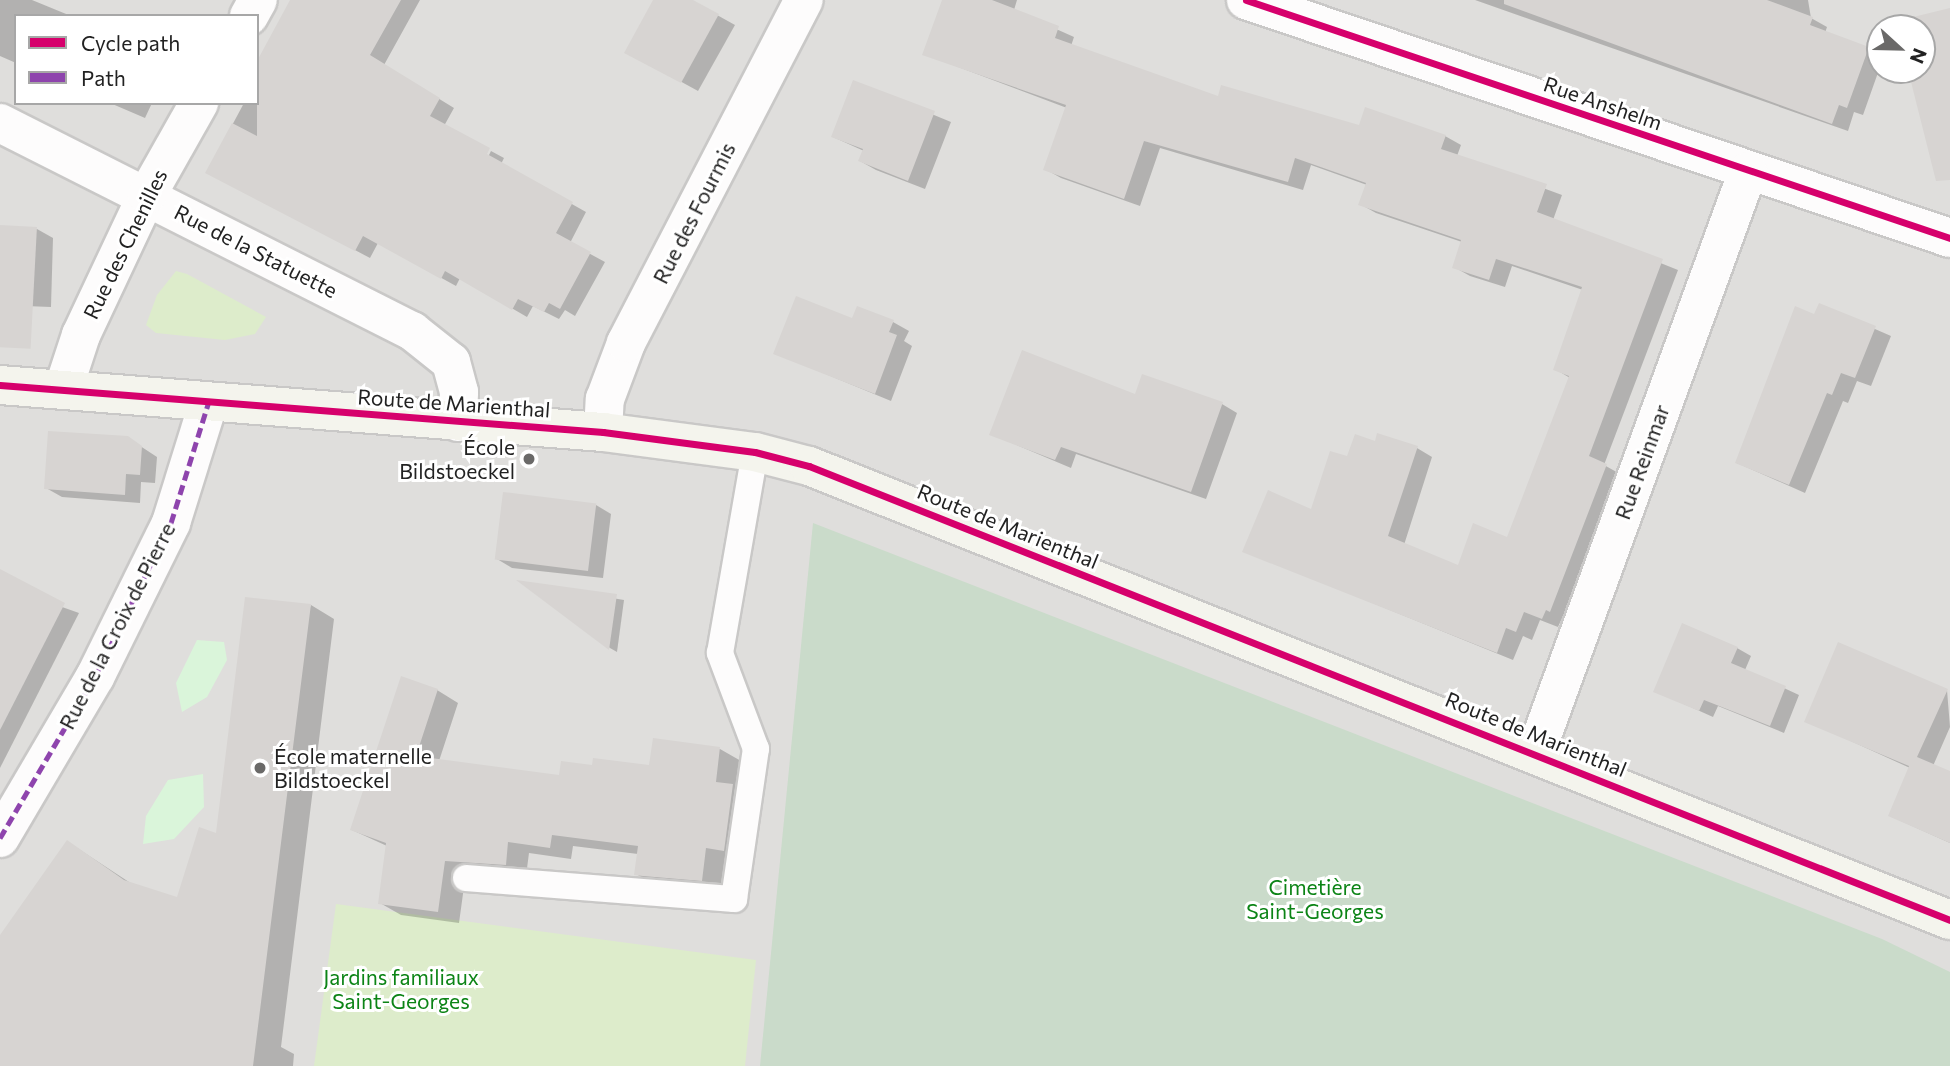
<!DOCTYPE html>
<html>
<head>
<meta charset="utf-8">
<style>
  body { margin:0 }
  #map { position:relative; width:1950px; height:1066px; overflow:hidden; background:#f0eeeb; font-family:Commissioner,sans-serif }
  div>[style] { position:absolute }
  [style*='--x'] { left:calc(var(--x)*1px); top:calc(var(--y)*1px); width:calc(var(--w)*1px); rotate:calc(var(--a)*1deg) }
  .residential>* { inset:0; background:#dfdedc }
  .grass>* { inset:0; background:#ddeccb }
  .cemetery>* { inset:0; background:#cadbca }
  .park>* { inset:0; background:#daf5da }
  .shadow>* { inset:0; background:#0003 }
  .building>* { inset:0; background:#d7d4d2; transform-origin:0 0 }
  .roads { filter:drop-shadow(2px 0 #c9c8c7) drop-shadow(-2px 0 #c9c8c7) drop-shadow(0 2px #c9c8c7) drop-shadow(0 -2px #c9c8c7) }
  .lane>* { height:26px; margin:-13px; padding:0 13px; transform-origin:13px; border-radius:13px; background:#fdfcfc }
  .street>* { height:38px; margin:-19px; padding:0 19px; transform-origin:19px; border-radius:19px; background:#fdfcfc }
  .secondary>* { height:38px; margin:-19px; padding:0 19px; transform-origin:19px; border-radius:19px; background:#f4f4ed }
  .quiet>* { height:5px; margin-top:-2.5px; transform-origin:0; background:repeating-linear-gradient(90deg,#8e44ad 0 10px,transparent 0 15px) }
  .cycleway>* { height:7px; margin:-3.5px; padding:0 3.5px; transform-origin:3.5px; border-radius:3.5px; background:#d6006c }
  .dots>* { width:19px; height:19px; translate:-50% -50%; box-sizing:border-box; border:4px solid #fff; border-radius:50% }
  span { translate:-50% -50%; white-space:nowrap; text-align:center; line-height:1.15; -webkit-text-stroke:6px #fff; paint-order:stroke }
  .street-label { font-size:21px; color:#222 }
  .poi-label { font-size:21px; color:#222 }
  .right { translate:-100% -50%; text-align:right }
  .left { translate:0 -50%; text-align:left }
  .park-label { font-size:21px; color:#0c8416 }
  .legend { position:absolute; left:14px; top:14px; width:245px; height:91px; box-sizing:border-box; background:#fff; border:2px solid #a7a7a7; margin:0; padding:9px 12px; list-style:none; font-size:21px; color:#222 }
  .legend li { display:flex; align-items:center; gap:14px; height:35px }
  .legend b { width:35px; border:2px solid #a7a7a7 }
  .north { position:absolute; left:1866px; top:14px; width:70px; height:70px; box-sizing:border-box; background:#fff; border:2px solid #a7a7a7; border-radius:50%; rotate:112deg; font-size:19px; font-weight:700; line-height:28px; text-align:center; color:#222 }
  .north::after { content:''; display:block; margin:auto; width:24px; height:32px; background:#6a6968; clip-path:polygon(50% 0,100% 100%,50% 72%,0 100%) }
</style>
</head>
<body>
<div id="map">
  <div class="residential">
    <div style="clip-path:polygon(evenodd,0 0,1950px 0,1950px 1066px,0 1066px,0 0,16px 16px,257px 16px,257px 103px,16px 103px,16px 16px,0 0,1880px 28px,1922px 28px,1922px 70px,1880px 70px,1880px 28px)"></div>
  </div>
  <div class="grass">
    <div style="clip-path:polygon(176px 271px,187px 274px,266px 317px,255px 334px,225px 340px,156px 333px,146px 325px,157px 295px)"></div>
    <div style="clip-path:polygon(336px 904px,756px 960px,745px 1066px,314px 1066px)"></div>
  </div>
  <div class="cemetery">
    <div style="clip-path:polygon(813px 523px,1882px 939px,1950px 972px,1950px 1066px,760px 1066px)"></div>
  </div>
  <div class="park">
    <div style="clip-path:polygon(197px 640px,224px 642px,227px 660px,207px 697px,182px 712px,176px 683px)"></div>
    <div style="clip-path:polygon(203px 774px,204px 807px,174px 839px,143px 844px,146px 816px,168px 780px)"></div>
  </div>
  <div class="shadow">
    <div style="clip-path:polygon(0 0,32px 0,71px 16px,16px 16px,16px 63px,0 56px)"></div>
    <div style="clip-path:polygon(315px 0,420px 0,384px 65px,454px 108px,444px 126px,485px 163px,491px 151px,504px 158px,501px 164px,586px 212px,570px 243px,605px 262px,575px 316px,565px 310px,559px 319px,533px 306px,527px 317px,460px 278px,456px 286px,378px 243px,370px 258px,207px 172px,244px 103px,257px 103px)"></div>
    <div style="clip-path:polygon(655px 0,690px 0,735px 25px,698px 91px,627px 52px)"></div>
    <div style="clip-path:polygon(944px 0,1017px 0,1014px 10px,1074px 37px,1071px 46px,1219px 99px,1360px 128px,1445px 136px,1461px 145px,1457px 156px,1562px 195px,1553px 220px,1678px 270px,1604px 465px,1622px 475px,1566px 619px,1562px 618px,1558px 627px,1540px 620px,1532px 640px,1523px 636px,1513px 660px,1245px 551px,1312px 511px,1348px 458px,1377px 443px,1417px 448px,1432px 457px,1404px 545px,1459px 567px,1508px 539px,1570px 378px,1555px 369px,1583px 290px,1512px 266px,1505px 287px,1470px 276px,1454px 267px,1462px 242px,1376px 213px,1360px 204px,1367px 185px,1311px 165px,1303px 190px,1160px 148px,1140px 206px,1061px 178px,1045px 169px,1067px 108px,924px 54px)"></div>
    <div style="clip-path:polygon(1475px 0,1808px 0,1811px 18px,1827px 27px,1825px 33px,1880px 55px,1880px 67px,1863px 115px,1854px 112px,1848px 131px)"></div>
    <div style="clip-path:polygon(854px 82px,951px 122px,925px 189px,876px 170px,860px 161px,864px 151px,833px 137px)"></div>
    <div style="clip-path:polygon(110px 103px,152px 103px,145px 118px)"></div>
    <div style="clip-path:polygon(0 227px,37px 229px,53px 238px,51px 307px,0 305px)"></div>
    <div style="clip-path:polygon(1820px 305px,1891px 336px,1871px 386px,1857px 381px,1848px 403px,1843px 401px,1805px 493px,1737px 463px)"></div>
    <div style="clip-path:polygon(853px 320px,893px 322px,909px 331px,904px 341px,912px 346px,891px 401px,775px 353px)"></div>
    <div style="clip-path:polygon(1136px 396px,1222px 404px,1237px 413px,1206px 499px,1076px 454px,1071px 468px,991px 434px)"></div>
    <div style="clip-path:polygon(128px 438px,157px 457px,155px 483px,141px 482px,140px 503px,62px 497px,46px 488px)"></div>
    <div style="clip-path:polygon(596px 505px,611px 514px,603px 578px,512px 568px,497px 559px)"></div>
    <div style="clip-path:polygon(522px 583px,624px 600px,617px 652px,610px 648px)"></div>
    <div style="clip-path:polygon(0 585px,79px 613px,0 768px)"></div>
    <div style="clip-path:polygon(311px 605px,334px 619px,281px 1047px,294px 1054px,293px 1066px,7px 1066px,0 1061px,0 938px,68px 842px,132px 884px,178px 899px,218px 835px)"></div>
    <div style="clip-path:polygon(1737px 648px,1751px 656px,1745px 670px,1799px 695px,1784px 733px,1718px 706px,1713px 717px,1655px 691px)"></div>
    <div style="clip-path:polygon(437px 690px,458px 703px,439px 761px,561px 777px,594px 767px,650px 767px,720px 749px,741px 761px,723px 892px,657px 886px,636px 874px,638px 854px,573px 846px,571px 859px,529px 853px,526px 876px,466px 872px,459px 923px,401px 915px,380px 903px,387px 846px,352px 830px)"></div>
    <div style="clip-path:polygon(1947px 690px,1950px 727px,1933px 766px,1950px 773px,1950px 843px,1890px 816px,1910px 768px,1807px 721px)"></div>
  </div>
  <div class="building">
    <div style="clip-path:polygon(290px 0,401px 0,370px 55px,440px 98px,430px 116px,490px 148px,487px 154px,573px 202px,556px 233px,591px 252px,560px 309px,549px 303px,544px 312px,518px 299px,512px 310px,445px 271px,441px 279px,363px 236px,355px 251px,205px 173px,232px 123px,257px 136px,257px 61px)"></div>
    <div style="clip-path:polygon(653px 0,693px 0,719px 14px,681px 83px,624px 53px)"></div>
    <div style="clip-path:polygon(942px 0,992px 0,1059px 26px,1055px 38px,1218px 96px,1221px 85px,1359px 125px,1365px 107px,1446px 135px,1441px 149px,1547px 184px,1537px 212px,1663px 259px,1589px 456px,1607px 464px,1550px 612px,1546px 610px,1542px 619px,1524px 612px,1516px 632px,1506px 628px,1497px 653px,1242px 552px,1268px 490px,1311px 509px,1330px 451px,1347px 456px,1355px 434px,1375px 441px,1377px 433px,1418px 446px,1388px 536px,1458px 565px,1473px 523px,1507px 537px,1569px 376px,1553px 370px,1582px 287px,1496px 259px,1489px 280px,1452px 268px,1461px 240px,1358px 205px,1366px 183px,1295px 158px,1288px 182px,1144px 141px,1124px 199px,1043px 170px,1066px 105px,922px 55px)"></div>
    <div style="clip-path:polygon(1504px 0,1767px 0,1813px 17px,1810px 25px,1869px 47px,1847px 108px,1839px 105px,1832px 124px,1504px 4px)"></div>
    <div style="clip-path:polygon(1950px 8px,1950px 180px,1936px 181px,1908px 70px,1922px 70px,1922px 28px,1907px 28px,1905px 19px)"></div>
    <div style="clip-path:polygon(853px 80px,935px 111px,908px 181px,858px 161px,863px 149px,831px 137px)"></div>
    <div style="left:0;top:225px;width:37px;height:122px;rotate:3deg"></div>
    <div style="clip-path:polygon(796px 296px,852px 318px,857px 306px,894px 320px,889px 332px,897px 335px,875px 394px,773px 354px)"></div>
    <div style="clip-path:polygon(1819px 303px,1876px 326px,1855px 378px,1841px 373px,1832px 395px,1827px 393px,1789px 485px,1735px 463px,1795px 306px,1814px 314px)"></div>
    <div style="clip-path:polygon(1022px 350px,1135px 394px,1142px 374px,1223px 402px,1191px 492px,1061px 447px,1055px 460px,989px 435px)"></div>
    <div style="clip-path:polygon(48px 431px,128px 436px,142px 446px,140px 475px,126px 474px,125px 495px,44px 489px)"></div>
    <div style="left:503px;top:492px;width:94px;height:68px;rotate:7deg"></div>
    <div style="clip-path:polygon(0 569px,65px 603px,0 730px)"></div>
    <div style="clip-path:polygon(516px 580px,617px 594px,609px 650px)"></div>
    <div style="clip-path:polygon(245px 597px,311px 604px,253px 1066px,0 1066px,0 935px,67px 840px,124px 880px,177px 897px,199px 827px,216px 833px)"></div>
    <div style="clip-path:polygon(1682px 623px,1738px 647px,1731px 663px,1786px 686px,1770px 726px,1704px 700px,1699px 711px,1653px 692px)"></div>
    <div style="clip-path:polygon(1838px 642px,1948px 689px,1917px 757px,1950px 771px,1950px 843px,1888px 816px,1909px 766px,1804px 722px)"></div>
    <div style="clip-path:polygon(401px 676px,438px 689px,416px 756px,559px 775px,561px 761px,592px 765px,593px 758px,649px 765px,653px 738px,720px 747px,716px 782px,733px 784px,724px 851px,706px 848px,702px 881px,643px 876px,634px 875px,638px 846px,552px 835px,550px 848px,508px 842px,506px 865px,445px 861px,438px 912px,378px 904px,386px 843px,350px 830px)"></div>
  </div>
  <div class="roads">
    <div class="lane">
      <div style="--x:466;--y:878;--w:269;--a:4.5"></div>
      <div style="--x:734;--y:899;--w:152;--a:-81.7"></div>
      <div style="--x:756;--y:749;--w:103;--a:-110.6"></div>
      <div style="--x:720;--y:653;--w:204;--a:-80.1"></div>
    </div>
    <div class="street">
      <div style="--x:1246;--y:0;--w:743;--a:18.68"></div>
      <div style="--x:249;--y:16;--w:18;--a:-61"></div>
      <div style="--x:0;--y:123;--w:462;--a:26.8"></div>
      <div style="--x:412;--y:331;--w:50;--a:38.5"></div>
      <div style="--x:451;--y:362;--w:31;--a:75"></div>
      <div style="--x:459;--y:392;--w:30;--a:92"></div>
      <div style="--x:63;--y:390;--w:58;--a:-71.9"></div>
      <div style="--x:81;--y:335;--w:155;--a:-64.8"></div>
      <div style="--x:147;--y:195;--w:106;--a:-60.5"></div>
      <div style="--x:603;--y:432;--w:33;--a:-87"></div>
      <div style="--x:605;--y:399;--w:60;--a:-69.4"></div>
      <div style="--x:626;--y:343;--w:386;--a:-62.6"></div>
      <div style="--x:1536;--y:752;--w:618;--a:-69.95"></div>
      <div style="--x:0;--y:838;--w:187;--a:-59.5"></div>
      <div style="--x:95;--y:677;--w:172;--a:-63.7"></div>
      <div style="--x:171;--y:523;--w:125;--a:-72.7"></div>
    </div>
    <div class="secondary">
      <div style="--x:0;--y:385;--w:605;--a:4.46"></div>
      <div style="--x:603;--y:432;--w:153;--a:7.5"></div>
      <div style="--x:755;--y:452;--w:56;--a:14.5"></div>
      <div style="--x:809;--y:466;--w:1228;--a:21.7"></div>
    </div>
  </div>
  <div class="quiet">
    <div style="--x:0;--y:838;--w:187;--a:-59.5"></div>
    <div style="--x:95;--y:677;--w:172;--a:-63.7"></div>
    <div style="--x:171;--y:523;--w:125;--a:-72.7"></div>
  </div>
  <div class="cycleway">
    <div style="--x:1246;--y:0;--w:743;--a:18.68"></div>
    <div style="--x:0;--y:385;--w:605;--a:4.46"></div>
    <div style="--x:603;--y:432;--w:153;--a:7.5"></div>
    <div style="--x:755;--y:452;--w:56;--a:14.5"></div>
    <div style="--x:809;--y:466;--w:1228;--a:21.7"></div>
  </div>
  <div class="dots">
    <div style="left:529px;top:459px;background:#6a6968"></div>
    <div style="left:260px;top:768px;background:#6a6968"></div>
  </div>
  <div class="street-label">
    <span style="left:1603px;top:103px;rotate:19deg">Rue Anshelm</span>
    <span style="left:694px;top:213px;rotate:-63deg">Rue des Fourmis</span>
    <span style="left:125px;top:244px;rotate:-64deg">Rue des Chenilles</span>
    <span style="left:256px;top:251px;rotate:27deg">Rue de la Statuette</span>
    <span style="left:454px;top:403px;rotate:4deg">Route de Marienthal</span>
    <span style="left:1642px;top:462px;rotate:-70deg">Rue Reinmar</span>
    <span style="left:1008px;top:526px;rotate:22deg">Route de Marienthal</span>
    <span style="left:117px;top:626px;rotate:-63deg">Rue de la Croix de Pierre</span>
    <span style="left:1536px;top:734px;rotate:22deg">Route de Marienthal</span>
  </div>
  <div class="poi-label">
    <span class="right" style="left:515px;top:459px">École<br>Bildstoeckel</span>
    <span class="left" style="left:274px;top:768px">École maternelle<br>Bildstoeckel</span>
  </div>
  <div class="park-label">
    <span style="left:1315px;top:899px">Cimetière<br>Saint-Georges</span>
    <span style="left:401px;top:989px">Jardins familiaux<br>Saint-Georges</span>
  </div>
  <ul class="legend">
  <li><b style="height:9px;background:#d6006c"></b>Cycle path</li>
  <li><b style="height:9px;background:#8e44ad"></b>Path</li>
  </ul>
  <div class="north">N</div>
</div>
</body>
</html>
